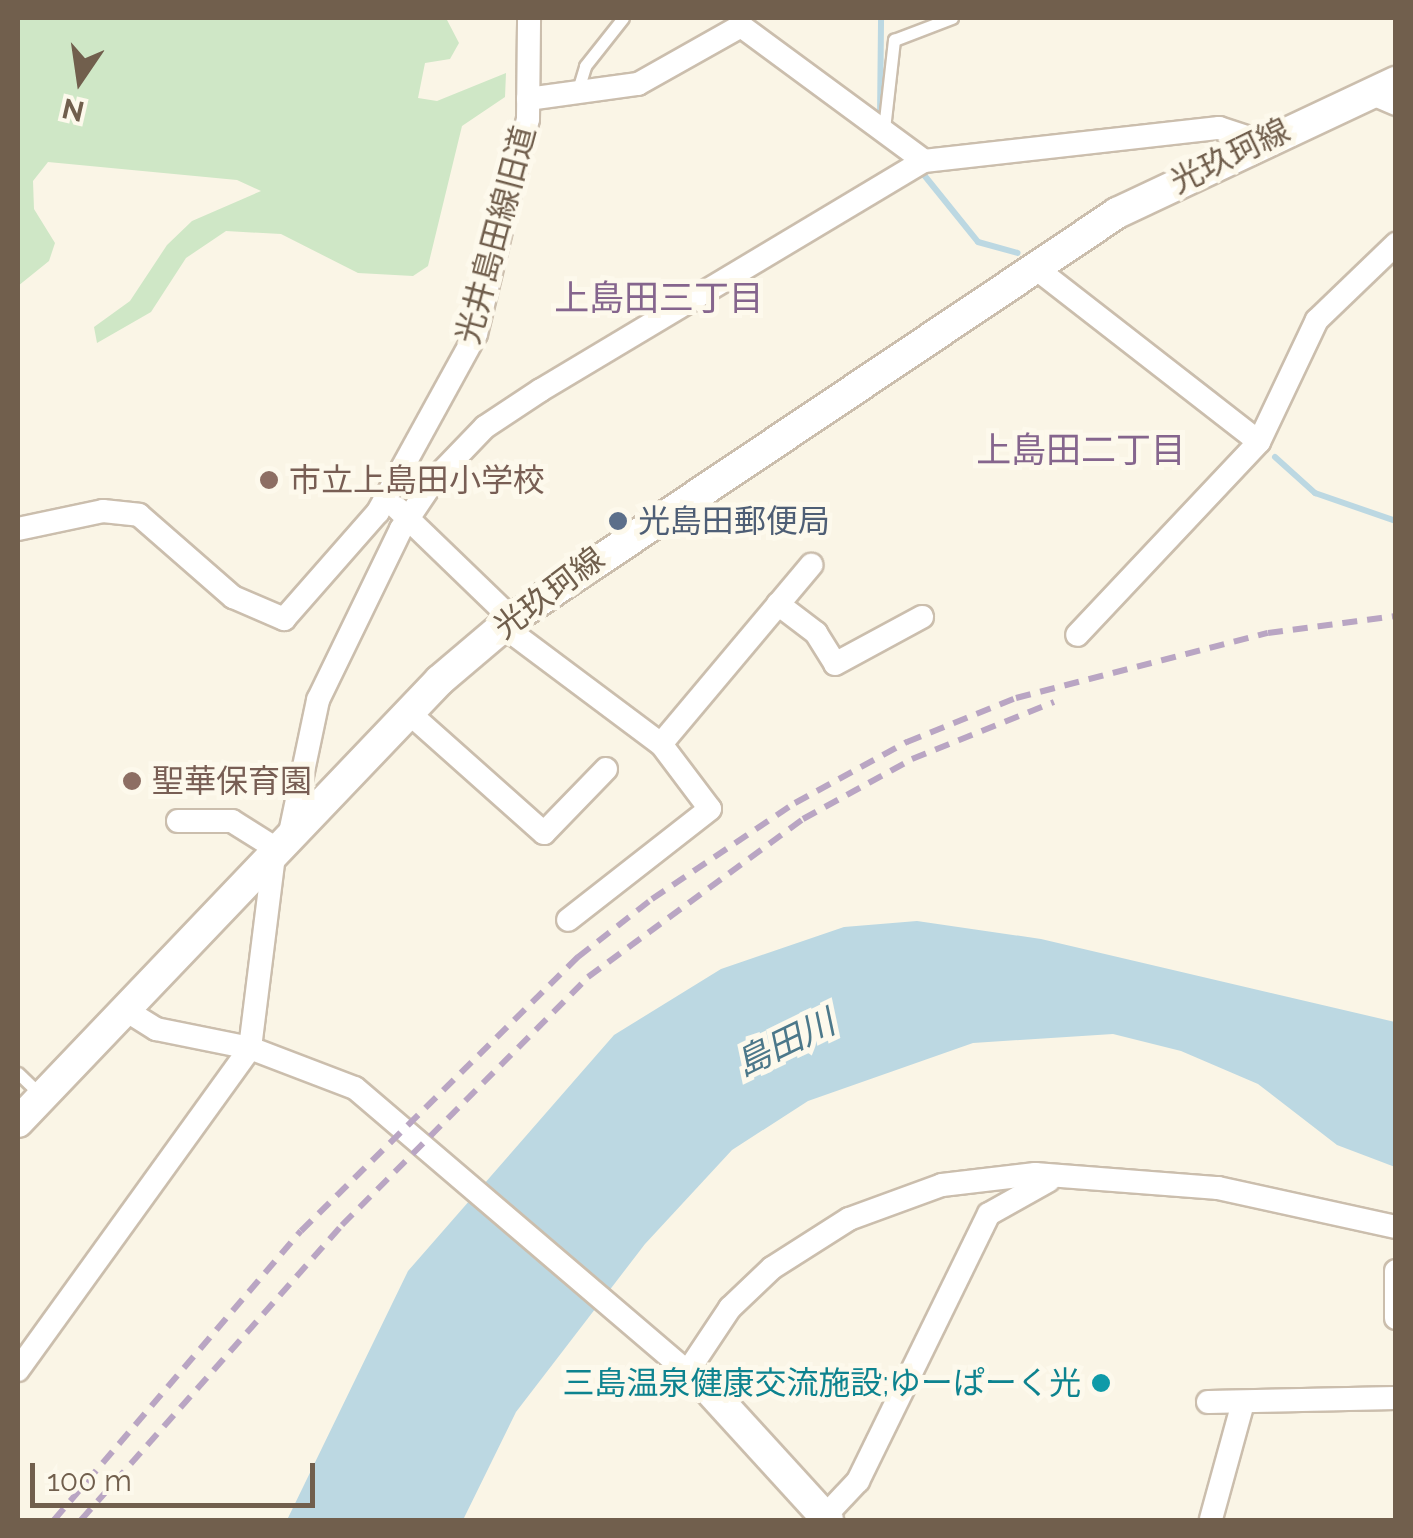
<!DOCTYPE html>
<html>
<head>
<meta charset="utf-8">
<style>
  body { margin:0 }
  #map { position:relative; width:1413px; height:1538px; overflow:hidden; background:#faf5e6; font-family:Raleway,"Noto Sans JP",sans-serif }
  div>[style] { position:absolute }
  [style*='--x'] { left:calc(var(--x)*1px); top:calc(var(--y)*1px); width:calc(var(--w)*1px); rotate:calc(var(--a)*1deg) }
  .green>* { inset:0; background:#cfe7c6 }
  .water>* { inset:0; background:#bcd8e2 }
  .stream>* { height:6px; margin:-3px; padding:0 3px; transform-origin:3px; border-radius:3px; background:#bcd8e2 }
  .roads { filter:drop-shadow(2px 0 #cbbead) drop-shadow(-2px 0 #cbbead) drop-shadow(0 2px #cbbead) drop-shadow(0 -2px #cbbead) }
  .lane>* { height:11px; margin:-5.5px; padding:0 5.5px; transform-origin:5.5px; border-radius:5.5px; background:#fff }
  .street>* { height:22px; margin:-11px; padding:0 11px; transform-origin:11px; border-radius:11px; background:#fff }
  .secondary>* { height:30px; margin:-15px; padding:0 15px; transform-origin:15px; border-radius:15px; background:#fff }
  .rail>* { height:6px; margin-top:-3px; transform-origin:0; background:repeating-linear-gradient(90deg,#b9a5c3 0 15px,transparent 0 25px) }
  .dots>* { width:28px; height:28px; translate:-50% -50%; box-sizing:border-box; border:5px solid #fdf9ec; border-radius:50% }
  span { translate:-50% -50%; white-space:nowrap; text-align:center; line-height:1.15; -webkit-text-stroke:10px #fdf9ec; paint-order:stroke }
  .street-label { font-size:32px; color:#715f4d }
  .education-label { font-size:32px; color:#785e54 }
  .left { translate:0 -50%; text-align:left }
  .service-label { font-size:32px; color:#4e5e75 }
  .culture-label { font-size:32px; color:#0d838f }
  .right { translate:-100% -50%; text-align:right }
  .neighbourhood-label { font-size:35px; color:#85658d }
  .water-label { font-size:35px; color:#4c788a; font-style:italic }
  .frame { position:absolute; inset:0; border:20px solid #715f4d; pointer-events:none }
  .north { position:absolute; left:30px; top:30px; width:100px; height:100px; -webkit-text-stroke:8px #fdf9ec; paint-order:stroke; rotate:193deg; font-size:28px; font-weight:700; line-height:40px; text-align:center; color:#715f4d }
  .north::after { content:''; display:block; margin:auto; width:35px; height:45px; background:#715f4d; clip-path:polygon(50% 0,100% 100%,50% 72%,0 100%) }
  .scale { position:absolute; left:30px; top:1463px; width:285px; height:45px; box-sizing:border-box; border:5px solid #715f4d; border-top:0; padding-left:12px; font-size:30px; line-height:35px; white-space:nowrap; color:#715f4d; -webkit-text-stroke:8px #fdf9ec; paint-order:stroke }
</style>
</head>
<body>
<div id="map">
  <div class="green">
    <div style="clip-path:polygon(18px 18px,446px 18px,459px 43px,450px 59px,425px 63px,418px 98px,437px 101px,506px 73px,505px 97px,462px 126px,428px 266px,413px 276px,358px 273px,281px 234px,226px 231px,186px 258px,151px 312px,97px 343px,94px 327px,130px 301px,167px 245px,192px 221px,261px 191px,237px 180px,48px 162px,33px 181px,34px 209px,55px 243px,49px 261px,18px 286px)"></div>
  </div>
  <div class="water">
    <div style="clip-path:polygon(917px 921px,1041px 939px,1395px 1022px,1395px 1167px,1337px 1145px,1258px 1084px,1181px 1051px,1113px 1034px,973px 1043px,808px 1101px,732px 1150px,645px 1244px,516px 1412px,463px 1520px,287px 1520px,408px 1271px,614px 1035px,721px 969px,844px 927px)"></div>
  </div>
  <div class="stream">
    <div style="--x:880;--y:119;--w:101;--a:-89.4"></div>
    <div style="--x:920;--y:170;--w:92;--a:51.1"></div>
    <div style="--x:978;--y:242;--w:41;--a:15.4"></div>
    <div style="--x:1188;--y:373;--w:37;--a:38"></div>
    <div style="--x:1275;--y:457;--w:54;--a:42"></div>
    <div style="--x:1315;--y:493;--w:86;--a:19.1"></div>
  </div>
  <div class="roads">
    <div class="lane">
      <div style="--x:577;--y:93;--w:28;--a:-73"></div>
      <div style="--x:585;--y:66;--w:61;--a:-51.6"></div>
      <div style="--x:884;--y:129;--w:90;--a:-83.6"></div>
      <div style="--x:894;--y:40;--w:62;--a:-20.8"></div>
      <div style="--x:18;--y:1073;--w:33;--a:44"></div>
    </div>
    <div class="street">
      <div style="--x:1368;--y:92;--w:30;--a:23"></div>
      <div style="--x:528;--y:99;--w:111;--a:-7.8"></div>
      <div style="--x:638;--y:84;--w:118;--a:-29.4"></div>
      <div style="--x:741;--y:26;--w:227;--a:36.4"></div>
      <div style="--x:924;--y:161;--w:297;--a:-6.4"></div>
      <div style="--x:1219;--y:128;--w:40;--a:18"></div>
      <div style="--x:1033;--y:266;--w:286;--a:37.9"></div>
      <div style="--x:1259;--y:442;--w:265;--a:133.3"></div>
      <div style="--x:1259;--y:442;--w:135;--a:-64.6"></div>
      <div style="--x:1317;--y:320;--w:110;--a:-43.9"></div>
      <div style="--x:397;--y:508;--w:160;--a:44"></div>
      <div style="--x:18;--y:529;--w:87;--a:-12"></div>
      <div style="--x:103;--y:511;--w:36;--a:6"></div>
      <div style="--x:139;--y:515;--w:125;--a:41.1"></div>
      <div style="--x:233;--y:597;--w:56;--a:23.3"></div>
      <div style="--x:284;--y:619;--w:142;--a:-48.7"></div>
      <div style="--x:378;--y:512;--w:203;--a:-61.2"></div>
      <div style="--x:476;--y:334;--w:221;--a:-76.4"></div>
      <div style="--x:528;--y:119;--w:101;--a:-89.4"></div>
      <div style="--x:778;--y:604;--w:48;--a:37.3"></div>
      <div style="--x:816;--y:633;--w:36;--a:58"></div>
      <div style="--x:835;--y:664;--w:99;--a:-28.4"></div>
      <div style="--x:503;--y:626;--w:197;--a:36.8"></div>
      <div style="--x:661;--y:744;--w:81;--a:53"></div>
      <div style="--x:710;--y:809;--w:180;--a:142"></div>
      <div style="--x:408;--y:712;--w:182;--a:41.7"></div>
      <div style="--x:544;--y:833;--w:89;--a:-45.9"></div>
      <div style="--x:661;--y:744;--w:234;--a:-50"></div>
      <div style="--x:290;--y:833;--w:136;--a:-78.1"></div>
      <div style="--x:318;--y:700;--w:190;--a:-64.1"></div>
      <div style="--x:401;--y:529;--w:59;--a:-56"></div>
      <div style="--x:434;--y:480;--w:74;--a:-46.1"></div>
      <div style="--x:485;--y:427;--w:67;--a:-33.5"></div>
      <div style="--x:541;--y:390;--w:446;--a:-30.9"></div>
      <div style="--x:124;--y:1009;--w:38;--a:32"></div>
      <div style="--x:156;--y:1029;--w:96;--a:11.4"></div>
      <div style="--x:250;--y:1048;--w:112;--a:20.9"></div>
      <div style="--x:355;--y:1088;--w:470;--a:40.5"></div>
      <div style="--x:1396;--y:1271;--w:47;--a:90"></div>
      <div style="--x:18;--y:1370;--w:397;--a:-54.2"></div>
      <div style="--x:250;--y:1048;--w:202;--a:-82.9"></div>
      <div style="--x:275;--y:848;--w:51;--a:-147.9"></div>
      <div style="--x:232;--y:821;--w:54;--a:180"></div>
      <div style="--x:688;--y:1371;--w:76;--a:-56.3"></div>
      <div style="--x:730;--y:1308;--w:58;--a:-43.6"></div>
      <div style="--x:772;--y:1268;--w:91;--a:-32.5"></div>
      <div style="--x:849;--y:1219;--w:99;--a:-20.1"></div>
      <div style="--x:942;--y:1185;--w:94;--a:-6.7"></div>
      <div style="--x:1035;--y:1174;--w:184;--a:4.4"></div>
      <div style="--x:1218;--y:1188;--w:182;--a:12.4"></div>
      <div style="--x:1208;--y:1402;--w:188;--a:-1.2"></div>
      <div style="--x:825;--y:1516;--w:48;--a:-46.7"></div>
      <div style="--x:858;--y:1481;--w:297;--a:-63.9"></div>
      <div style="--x:989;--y:1214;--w:68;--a:-29.2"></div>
      <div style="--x:1211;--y:1519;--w:120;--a:-74.6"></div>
    </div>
    <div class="secondary">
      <div style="--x:18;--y:1122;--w:611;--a:-46.33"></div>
      <div style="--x:440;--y:680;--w:94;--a:-40.3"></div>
      <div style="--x:512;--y:619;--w:729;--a:-33.86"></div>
      <div style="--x:1117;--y:213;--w:308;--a:-25.2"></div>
      <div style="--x:712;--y:1393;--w:172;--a:47.6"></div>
    </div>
  </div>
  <div class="rail">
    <div style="--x:54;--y:1520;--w:380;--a:-49.5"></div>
    <div style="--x:301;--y:1231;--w:390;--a:-44.7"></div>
    <div style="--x:578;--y:957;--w:94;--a:-38.1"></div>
    <div style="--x:652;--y:899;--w:172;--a:-33.9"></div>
    <div style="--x:795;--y:803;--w:128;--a:-28.6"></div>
    <div style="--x:907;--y:742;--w:118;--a:-22"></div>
    <div style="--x:1016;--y:698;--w:260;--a:-14.5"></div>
    <div style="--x:1268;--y:633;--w:129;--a:-7.6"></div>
    <div style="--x:81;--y:1520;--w:394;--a:-48.5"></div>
    <div style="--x:342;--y:1225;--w:349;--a:-45.2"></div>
    <div style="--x:588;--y:977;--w:267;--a:-36.3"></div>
    <div style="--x:803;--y:819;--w:124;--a:-28.8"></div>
    <div style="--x:912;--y:759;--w:153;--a:-21.9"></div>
  </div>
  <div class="dots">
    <div style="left:269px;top:480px;background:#8d6e63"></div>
    <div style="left:618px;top:521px;background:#5c6f8a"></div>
    <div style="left:132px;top:781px;background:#8d6e63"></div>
    <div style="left:1101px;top:1383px;background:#0f9aa8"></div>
  </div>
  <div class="street-label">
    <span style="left:1230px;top:156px;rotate:-26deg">光玖珂線</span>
    <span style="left:496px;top:235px;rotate:-75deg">光井島田線旧道</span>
    <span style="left:549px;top:593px;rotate:-37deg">光玖珂線</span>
  </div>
  <div class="education-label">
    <span class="left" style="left:289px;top:480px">市立上島田小学校</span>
    <span class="left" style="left:152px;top:781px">聖華保育園</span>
  </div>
  <div class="service-label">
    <span class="left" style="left:638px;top:521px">光島田郵便局</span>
  </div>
  <div class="culture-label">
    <span class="right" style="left:1081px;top:1383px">三島温泉健康交流施設;ゆーぱーく光</span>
  </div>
  <div class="neighbourhood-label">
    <span style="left:659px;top:298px">上島田三丁目</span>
    <span style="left:1081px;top:450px">上島田二丁目</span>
  </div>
  <div class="water-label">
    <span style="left:785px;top:1043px;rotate:-26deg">島田川</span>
  </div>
  <div class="frame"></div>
  <div class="north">N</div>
  <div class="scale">100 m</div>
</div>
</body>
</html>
